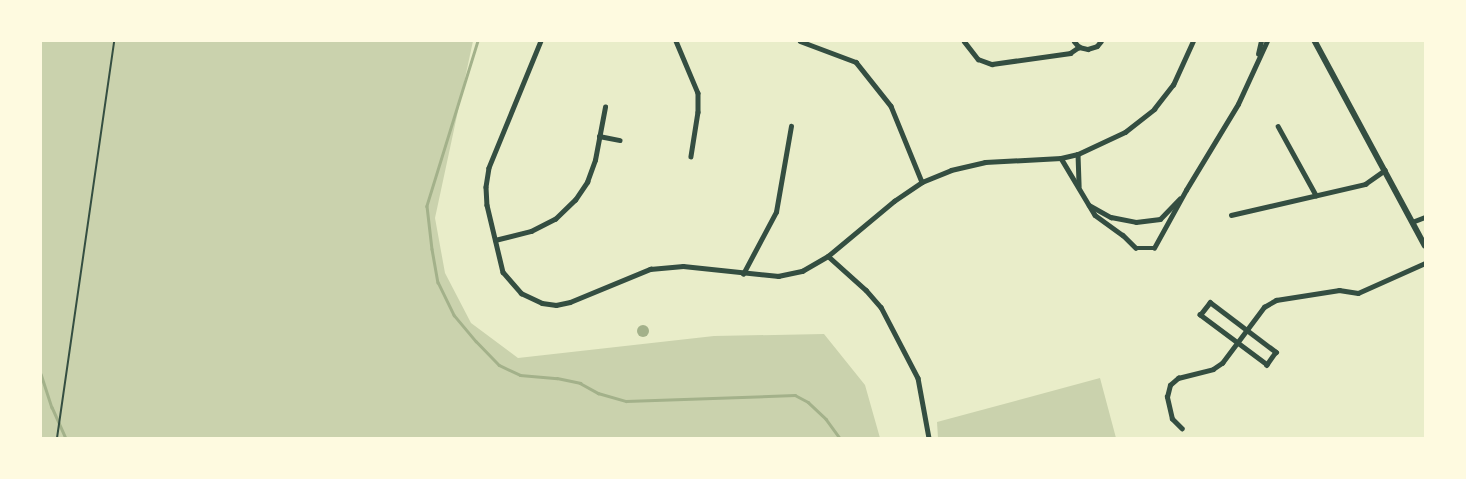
<!DOCTYPE html>
<html>
<head>
<meta charset="utf-8">
<style>
  body { margin:0 }
  #map { position:relative; width:1466px; height:479px; overflow:hidden; background:#e9edc9; font-family:Figtree,sans-serif }
  div>[style] { position:absolute }
  [style*='--x'] { left:calc(var(--x)*1px); top:calc(var(--y)*1px); width:calc(var(--w)*1px); rotate:calc(var(--a)*1deg) }
  .green>* { inset:0; background:#cad2ad }
  .water>* { inset:0; background:#a3b18a }
  .round { border-radius:50% }
  .stream>* { height:2.5px; margin:-1.25px; padding:0 1.25px; transform-origin:1.25px; border-radius:1.25px; background:#a3b18a }
  .path>* { height:2px; margin:-1px; padding:0 1px; transform-origin:1px; border-radius:1px; background:#344e41 }
  .minor>* { height:4.5px; margin:-2.25px; padding:0 2.25px; transform-origin:2.25px; border-radius:2.25px; background:#344e41 }
  .tertiary>* { height:5.5px; margin:-2.75px; padding:0 2.75px; transform-origin:2.75px; border-radius:2.75px; background:#344e41 }
  span { translate:-50% -50%; white-space:nowrap; text-align:center; line-height:1.15; -webkit-text-stroke:4px #fefae0; paint-order:stroke }
  .frame { position:absolute; inset:0; border:42px solid #fefae0; pointer-events:none }
</style>
</head>
<body>
<div id="map">
  <div class="green">
    <div style="clip-path:polygon(41px 41px,473px 41px,435px 218px,445px 273px,471px 323px,518px 358px,714px 336px,824px 334px,865px 385px,880px 438px,41px 438px)"></div>
    <div style="clip-path:polygon(1100px 378px,1116px 438px,938px 438px,937px 422px)"></div>
  </div>
  <div class="water">
    <div class="round" style="left:637px;top:325px;width:12px;height:12px"></div>
  </div>
  <div class="stream">
    <div style="--x:478;--y:41;--w:173;--a:107.2"></div>
    <div style="--x:427;--y:206;--w:43;--a:83.4"></div>
    <div style="--x:432;--y:249;--w:34;--a:80"></div>
    <div style="--x:438;--y:282;--w:37;--a:64"></div>
    <div style="--x:454;--y:315;--w:34;--a:50"></div>
    <div style="--x:476;--y:341;--w:33;--a:46"></div>
    <div style="--x:499;--y:365;--w:23;--a:25"></div>
    <div style="--x:520;--y:375;--w:37;--a:5"></div>
    <div style="--x:557;--y:378;--w:24;--a:12"></div>
    <div style="--x:580;--y:383;--w:21;--a:29"></div>
    <div style="--x:598;--y:393;--w:29;--a:16"></div>
    <div style="--x:626;--y:401;--w:169;--a:-2"></div>
    <div style="--x:795;--y:395;--w:15;--a:28"></div>
    <div style="--x:808;--y:402;--w:25;--a:43"></div>
    <div style="--x:826;--y:419;--w:24;--a:54"></div>
    <div style="--x:41;--y:374;--w:35;--a:72"></div>
    <div style="--x:52;--y:407;--w:34;--a:66"></div>
  </div>
  <div class="path">
    <div style="--x:57;--y:438;--w:401;--a:-81.8"></div>
  </div>
  <div class="minor">
    <div style="--x:541;--y:41;--w:137;--a:112.3"></div>
    <div style="--x:489;--y:168;--w:19;--a:99"></div>
    <div style="--x:486;--y:187;--w:18;--a:87"></div>
    <div style="--x:487;--y:205;--w:69;--a:76.6"></div>
    <div style="--x:503;--y:272;--w:28;--a:49"></div>
    <div style="--x:521;--y:293;--w:23;--a:25"></div>
    <div style="--x:542;--y:303;--w:14;--a:8"></div>
    <div style="--x:556;--y:305;--w:14;--a:-12"></div>
    <div style="--x:570;--y:302;--w:87;--a:-22.4"></div>
    <div style="--x:650;--y:269;--w:33;--a:-5"></div>
    <div style="--x:683;--y:266;--w:96;--a:6"></div>
    <div style="--x:778;--y:276;--w:25;--a:-12"></div>
    <div style="--x:802;--y:271;--w:30;--a:-30"></div>
    <div style="--x:828;--y:256;--w:86;--a:-39.8"></div>
    <div style="--x:894;--y:201;--w:34;--a:-34"></div>
    <div style="--x:922;--y:182;--w:31;--a:-22"></div>
    <div style="--x:951;--y:170;--w:35;--a:-13"></div>
    <div style="--x:985;--y:162;--w:76;--a:-3"></div>
    <div style="--x:1061;--y:158;--w:17;--a:-13"></div>
    <div style="--x:1078;--y:154;--w:52;--a:-25.1"></div>
    <div style="--x:1125;--y:132;--w:37;--a:-38"></div>
    <div style="--x:1154;--y:109;--w:31;--a:-52"></div>
    <div style="--x:1173;--y:85;--w:48;--a:-65.6"></div>
    <div style="--x:676;--y:41;--w:56;--a:67.1"></div>
    <div style="--x:698;--y:93;--w:19;--a:90"></div>
    <div style="--x:698;--y:112;--w:45;--a:99"></div>
    <div style="--x:800;--y:41;--w:60;--a:20.6"></div>
    <div style="--x:856;--y:62;--w:56;--a:51.5"></div>
    <div style="--x:891;--y:106;--w:82;--a:67.8"></div>
    <div style="--x:964;--y:41;--w:23;--a:52"></div>
    <div style="--x:978;--y:59;--w:15;--a:20"></div>
    <div style="--x:992;--y:64;--w:79;--a:-8"></div>
    <div style="--x:1070;--y:53;--w:11;--a:-34"></div>
    <div style="--x:1074;--y:41;--w:8;--a:50"></div>
    <div style="--x:1079;--y:47;--w:9;--a:13"></div>
    <div style="--x:1088;--y:49;--w:9;--a:-18"></div>
    <div style="--x:1097;--y:46;--w:6;--a:-51"></div>
    <div style="--x:1258;--y:54;--w:13;--a:-77"></div>
    <div style="--x:1278;--y:126;--w:79;--a:61.2"></div>
    <div style="--x:599;--y:136;--w:21;--a:11"></div>
    <div style="--x:1078;--y:154;--w:32;--a:88"></div>
    <div style="--x:1061;--y:158;--w:66;--a:59.2"></div>
    <div style="--x:1095;--y:215;--w:34;--a:36"></div>
    <div style="--x:1123;--y:235;--w:18;--a:45"></div>
    <div style="--x:1136;--y:248;--w:18;--a:0"></div>
    <div style="--x:1154;--y:248;--w:66;--a:-61.1"></div>
    <div style="--x:1186;--y:190;--w:100;--a:-58.8"></div>
    <div style="--x:1238;--y:104;--w:69;--a:-65.3"></div>
    <div style="--x:1089;--y:205;--w:25;--a:29"></div>
    <div style="--x:1111;--y:217;--w:25;--a:11"></div>
    <div style="--x:1136;--y:222;--w:24;--a:-7"></div>
    <div style="--x:1160;--y:219;--w:28;--a:-46"></div>
    <div style="--x:1231;--y:215;--w:138;--a:-13"></div>
    <div style="--x:1365;--y:184;--w:24;--a:-35"></div>
    <div style="--x:1412;--y:222;--w:14;--a:-21"></div>
    <div style="--x:495;--y:240;--w:37;--a:-14"></div>
    <div style="--x:531;--y:231;--w:27;--a:-27"></div>
    <div style="--x:555;--y:219;--w:28;--a:-44"></div>
    <div style="--x:575;--y:200;--w:22;--a:-56"></div>
    <div style="--x:587;--y:182;--w:23;--a:-70"></div>
    <div style="--x:595;--y:160;--w:54;--a:-79.3"></div>
    <div style="--x:828;--y:256;--w:51;--a:41.8"></div>
    <div style="--x:866;--y:290;--w:23;--a:49"></div>
    <div style="--x:881;--y:307;--w:80;--a:62.5"></div>
    <div style="--x:918;--y:378;--w:61;--a:79.6"></div>
    <div style="--x:743;--y:274;--w:70;--a:-62"></div>
    <div style="--x:776;--y:212;--w:87;--a:-80.1"></div>
    <div style="--x:1210;--y:302;--w:83;--a:37.1"></div>
    <div style="--x:1276;--y:352;--w:16;--a:125"></div>
    <div style="--x:1267;--y:365;--w:84;--a:-143.3"></div>
    <div style="--x:1200;--y:315;--w:16;--a:-52"></div>
    <div style="--x:1182;--y:429;--w:14;--a:-135"></div>
    <div style="--x:1172;--y:419;--w:23;--a:-103"></div>
    <div style="--x:1167;--y:397;--w:12;--a:-76"></div>
    <div style="--x:1170;--y:385;--w:11;--a:-41"></div>
    <div style="--x:1178;--y:378;--w:36;--a:-14"></div>
    <div style="--x:1213;--y:369;--w:11;--a:-34"></div>
    <div style="--x:1222;--y:363;--w:70;--a:-53.1"></div>
    <div style="--x:1264;--y:307;--w:14;--a:-30"></div>
    <div style="--x:1276;--y:300;--w:64;--a:-9"></div>
    <div style="--x:1339;--y:290;--w:19;--a:9"></div>
    <div style="--x:1358;--y:293;--w:73;--a:-24.1"></div>
  </div>
  <div class="tertiary">
    <div style="--x:1315;--y:41;--w:232;--a:61.7"></div>
  </div>
  <div class="frame"></div>
</div>
</body>
</html>
